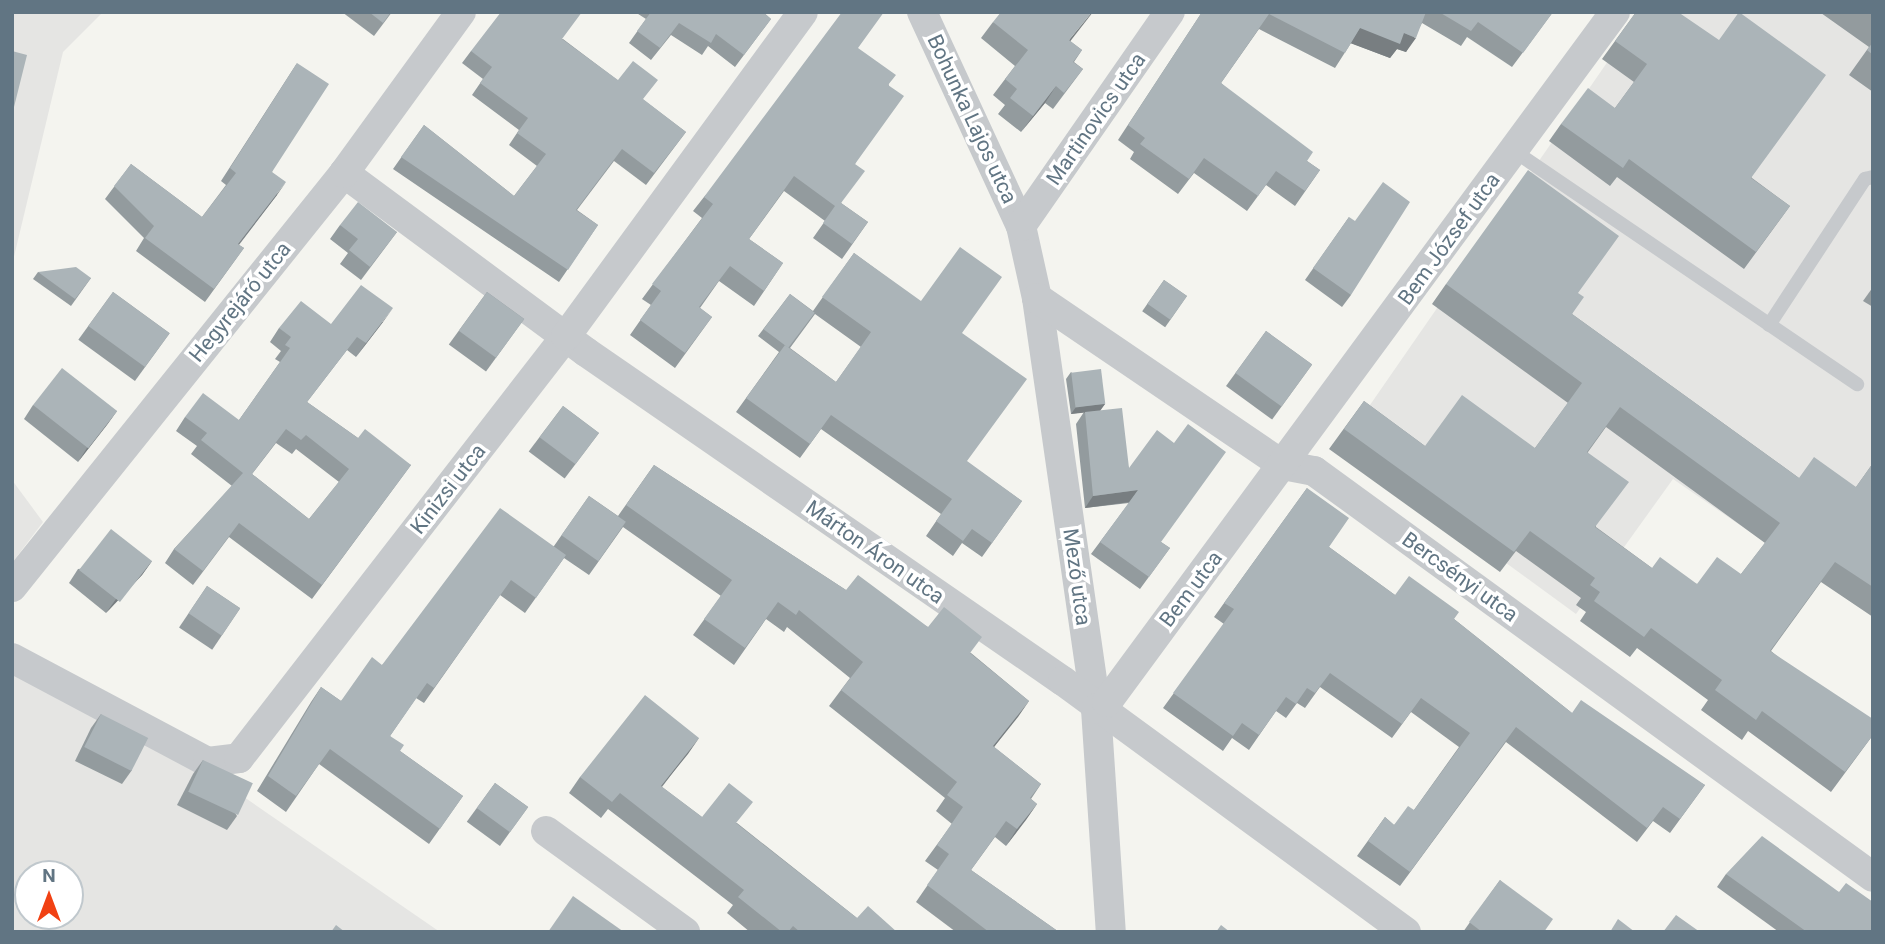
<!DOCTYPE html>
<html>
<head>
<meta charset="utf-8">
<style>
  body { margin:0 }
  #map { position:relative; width:1885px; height:944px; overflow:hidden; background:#f4f4ef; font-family:Roboto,sans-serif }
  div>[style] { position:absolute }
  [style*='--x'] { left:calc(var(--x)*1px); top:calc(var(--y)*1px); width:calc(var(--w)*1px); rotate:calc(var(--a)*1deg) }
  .built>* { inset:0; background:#e5e5e3 }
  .lane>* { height:14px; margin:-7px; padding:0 7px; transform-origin:7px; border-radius:7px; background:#c6c9cc }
  .street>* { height:30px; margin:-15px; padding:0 15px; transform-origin:15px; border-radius:15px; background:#c6c9cc }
  .wall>* { inset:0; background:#939b9e; transform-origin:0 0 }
  .shaded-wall>* { inset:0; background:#787e81 }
  .building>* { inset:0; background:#abb4b8; transform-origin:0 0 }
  span { translate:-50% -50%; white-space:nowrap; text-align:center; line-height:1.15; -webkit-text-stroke:7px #fff; paint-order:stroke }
  .street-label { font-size:21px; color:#617583 }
  .frame { position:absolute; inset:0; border:14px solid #617583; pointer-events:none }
  .north { position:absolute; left:14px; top:860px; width:70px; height:70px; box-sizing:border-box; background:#fff; border:2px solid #c0c8cd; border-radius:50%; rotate:0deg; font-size:19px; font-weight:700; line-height:28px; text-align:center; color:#617583 }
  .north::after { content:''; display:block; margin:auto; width:24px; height:32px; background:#f14113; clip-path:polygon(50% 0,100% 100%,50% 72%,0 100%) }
</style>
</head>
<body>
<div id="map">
  <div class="built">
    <div style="clip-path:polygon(12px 12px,103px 12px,63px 52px,12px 265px)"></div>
    <div style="clip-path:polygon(1642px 12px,1873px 12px,1873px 617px,1673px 479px,1576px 614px,1343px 444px)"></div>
    <div style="clip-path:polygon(12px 480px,43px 522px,12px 563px)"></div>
    <div style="clip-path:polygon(evenodd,12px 661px,244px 797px,440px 932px,12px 932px,12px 661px,28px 874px,70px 874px,70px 916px,28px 916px,28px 874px)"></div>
  </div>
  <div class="lane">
    <div style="--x:1514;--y:151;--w:415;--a:34.2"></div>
    <div style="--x:1769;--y:325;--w:175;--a:-56.7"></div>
    <div style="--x:1865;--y:179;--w:8;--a:-14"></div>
  </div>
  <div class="street">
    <div style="--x:922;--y:12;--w:236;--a:65.2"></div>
    <div style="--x:1021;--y:226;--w:74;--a:77.5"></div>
    <div style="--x:1037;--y:298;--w:415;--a:81.8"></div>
    <div style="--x:1096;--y:709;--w:224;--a:86.2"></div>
    <div style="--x:344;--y:173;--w:301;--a:36.5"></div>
    <div style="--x:586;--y:352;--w:579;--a:34.6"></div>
    <div style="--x:1063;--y:681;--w:425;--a:36.2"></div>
    <div style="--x:1021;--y:226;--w:261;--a:-55.2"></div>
    <div style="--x:1037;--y:298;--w:297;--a:34.2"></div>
    <div style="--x:1283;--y:465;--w:32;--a:11"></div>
    <div style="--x:1314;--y:471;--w:691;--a:35.99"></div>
    <div style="--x:12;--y:587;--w:531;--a:-51.27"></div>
    <div style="--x:344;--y:173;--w:199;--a:-54"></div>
    <div style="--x:12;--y:658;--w:222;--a:28"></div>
    <div style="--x:208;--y:762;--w:31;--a:-7"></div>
    <div style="--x:239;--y:758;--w:534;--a:-52.23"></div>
    <div style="--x:566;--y:336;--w:401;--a:-53.8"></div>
    <div style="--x:1096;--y:709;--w:13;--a:-32"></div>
    <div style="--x:1107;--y:702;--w:857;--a:-53.64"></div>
    <div style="--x:546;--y:831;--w:172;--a:36"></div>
  </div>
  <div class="wall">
    <div style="clip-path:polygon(342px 12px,392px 12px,374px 36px)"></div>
    <div style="clip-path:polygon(635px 12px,763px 12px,771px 19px,735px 67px,708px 46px,702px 55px,671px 35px,651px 60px,629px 43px,646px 19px)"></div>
    <div style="clip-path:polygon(1202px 12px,1553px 12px,1512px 67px,1467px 37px,1461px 46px,1422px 23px,1406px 52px,1397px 49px,1390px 58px,1351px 43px,1335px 68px,1259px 29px,1221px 83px,1307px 161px,1320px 170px,1295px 206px,1266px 185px,1247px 211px,1194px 173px,1178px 194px,1130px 159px,1134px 152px,1118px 140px)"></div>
    <div style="clip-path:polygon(1636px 12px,1752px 178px,1790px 206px,1744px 269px,1617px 177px,1610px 186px,1549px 141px,1561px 124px,1615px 108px,1634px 82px,1602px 59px)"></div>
    <div style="clip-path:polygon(1873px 12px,1873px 92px,1849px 75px,1869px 47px,1821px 13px)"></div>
    <div style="clip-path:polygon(993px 22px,1070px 41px,1082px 50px,1074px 62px,1083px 69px,1053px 109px,1045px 103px,1021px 132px,998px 114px,1005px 105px,993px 95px,1015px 66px,981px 38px)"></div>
    <div style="clip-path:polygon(563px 39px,686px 132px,646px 185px,614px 161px,577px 210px,598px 225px,559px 282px,393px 169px,424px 125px,514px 196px,537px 166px,509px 145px,519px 130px,472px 95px,483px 79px,462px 63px,471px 51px)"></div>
    <div style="clip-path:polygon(858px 49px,889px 85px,855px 164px,841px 203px,868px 222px,842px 259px,813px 238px,825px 221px,784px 191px,749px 239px,783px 263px,754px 306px,719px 281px,700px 308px,712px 317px,675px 368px,630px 335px,651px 305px,642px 299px,702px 218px,693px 211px,704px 197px)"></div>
    <div style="clip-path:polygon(297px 63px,272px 172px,277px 195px,239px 245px,244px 248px,205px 302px,136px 251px,144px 238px,105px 199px,131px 164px,202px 217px,226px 185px,221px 181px)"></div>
    <div style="clip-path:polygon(1349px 217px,1351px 295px,1342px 307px,1305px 280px)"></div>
    <div style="clip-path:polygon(340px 225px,397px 232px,361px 280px,340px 264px,348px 253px,330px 239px)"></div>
    <div style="clip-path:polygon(evenodd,854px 253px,962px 333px,967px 462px,1022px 501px,982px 557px,962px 543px,953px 556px,926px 536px,941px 514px,821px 429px,800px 458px,736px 412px,779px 352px,758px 336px,790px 294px,813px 311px,854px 253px,815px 314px,861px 347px,836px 382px,790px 348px,815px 314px)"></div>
    <div style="clip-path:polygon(38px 272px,91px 278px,71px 306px,33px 279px)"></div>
    <div style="left:1164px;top:280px;width:28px;height:38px;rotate:35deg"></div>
    <div style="clip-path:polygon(evenodd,1446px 284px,1578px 294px,1572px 314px,1799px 478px,1856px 487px,1873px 463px,1873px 617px,1821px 582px,1771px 651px,1873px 735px,1831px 792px,1748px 731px,1742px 740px,1701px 710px,1708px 700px,1637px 648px,1630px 657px,1580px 621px,1586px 612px,1576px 605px,1581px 598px,1516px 551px,1500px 572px,1329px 449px,1364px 401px,1425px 446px,1535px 448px,1568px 403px,1432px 304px,1446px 284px,1606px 427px,1765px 543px,1741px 574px,1697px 584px,1652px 568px,1596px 527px,1588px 452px,1606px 427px)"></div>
    <div style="clip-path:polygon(1873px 287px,1873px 307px,1863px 301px)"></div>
    <div style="left:113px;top:292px;width:70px;height:59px;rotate:36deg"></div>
    <div style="left:487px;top:292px;width:46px;height:65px;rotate:36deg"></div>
    <div style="clip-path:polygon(evenodd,383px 322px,356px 357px,347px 350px,307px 402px,358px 438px,411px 465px,312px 599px,229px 537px,193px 585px,165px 563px,174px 549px,232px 486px,191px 454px,197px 446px,176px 431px,185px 417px,239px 420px,280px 362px,275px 359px,281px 351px,270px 342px,279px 328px,331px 324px,383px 322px,276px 443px,292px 454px,296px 449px,339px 482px,309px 519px,252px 474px,276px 443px)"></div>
    <div style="left:1266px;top:331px;width:57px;height:68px;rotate:36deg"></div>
    <div style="clip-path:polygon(1071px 372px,1105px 404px,1100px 410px,1129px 468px,1161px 542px,1170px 548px,1140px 589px,1091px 554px,1129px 503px,1085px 508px,1076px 424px,1084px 412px,1071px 414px,1066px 379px)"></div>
    <div style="clip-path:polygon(33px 405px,117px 411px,78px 462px,24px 419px)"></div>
    <div style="left:563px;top:406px;width:45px;height:57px;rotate:37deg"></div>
    <div style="clip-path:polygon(654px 465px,846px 590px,928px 627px,971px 653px,1029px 701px,994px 747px,1041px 784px,1031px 799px,1037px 804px,1006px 846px,995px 837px,971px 870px,1059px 932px,956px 932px,916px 902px,938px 870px,925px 861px,952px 824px,936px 811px,945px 798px,829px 706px,850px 678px,787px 627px,784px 632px,766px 619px,734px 665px,693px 635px,721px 596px,623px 527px,589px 575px,564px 558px,525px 613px,500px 595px,424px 703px,416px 698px,390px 736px,400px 751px,463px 796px,429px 844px,319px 764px,286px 812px,257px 791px,311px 702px,321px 687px,341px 701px,382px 665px,554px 546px,589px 496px,618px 516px)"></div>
    <div style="clip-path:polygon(1307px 488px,1329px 547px,1395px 595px,1454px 619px,1572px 713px,1705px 785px,1670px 833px,1653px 821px,1637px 842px,1506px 742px,1400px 886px,1357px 856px,1385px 817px,1394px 825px,1414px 810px,1459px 747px,1411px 712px,1392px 738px,1320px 687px,1305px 708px,1297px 703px,1286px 718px,1276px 711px,1249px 750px,1232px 738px,1223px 751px,1163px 708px,1224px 624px,1214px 617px)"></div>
    <div style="clip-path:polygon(152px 561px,142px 575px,106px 613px,69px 583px,78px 569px)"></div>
    <div style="left:207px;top:586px;width:40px;height:50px;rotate:34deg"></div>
    <div style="clip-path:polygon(101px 714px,132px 770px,122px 784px,75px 761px,91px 728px)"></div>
    <div style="clip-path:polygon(699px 738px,662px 787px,702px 817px,737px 823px,857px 918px,897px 932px,750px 932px,727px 913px,733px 905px,608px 809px,601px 818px,569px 793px,580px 777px)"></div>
    <div style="clip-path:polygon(203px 760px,237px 816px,227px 830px,177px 805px,193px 774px)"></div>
    <div style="left:495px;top:783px;width:41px;height:48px;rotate:36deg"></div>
    <div style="clip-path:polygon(1726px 874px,1839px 892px,1873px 932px,1779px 932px,1717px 887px)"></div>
    <div style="clip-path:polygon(1500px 880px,1544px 932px,1463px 932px)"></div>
  </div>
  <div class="shaded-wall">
    <div style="clip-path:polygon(1092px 12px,1093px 12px,1058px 57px,1069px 40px)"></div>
    <div style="clip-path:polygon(1360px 28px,1404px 33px,1416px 38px,1406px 52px,1397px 49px,1390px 58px,1350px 43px)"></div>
    <div style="clip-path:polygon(1056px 86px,1045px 103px,1021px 132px,1033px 116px)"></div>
    <div style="clip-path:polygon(286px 182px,277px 195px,229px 257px,238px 244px)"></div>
    <div style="clip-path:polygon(393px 308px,383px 322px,356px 357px,366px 343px)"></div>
    <div style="clip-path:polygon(1105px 404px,1100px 411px,1071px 414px,1076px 407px)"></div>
    <div style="clip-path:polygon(117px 411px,107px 425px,78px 462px,87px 448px)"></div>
    <div style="clip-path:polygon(1138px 490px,1130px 502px,1085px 508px,1093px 496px)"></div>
    <div style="clip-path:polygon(152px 561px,142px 575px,106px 613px,116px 599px)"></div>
    <div style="clip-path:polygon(1029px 701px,1018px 717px,982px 762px,993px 746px)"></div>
    <div style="clip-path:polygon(699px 738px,688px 754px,649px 802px,661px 786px)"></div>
    <div style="clip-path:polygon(1037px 804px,1026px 820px,1006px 846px,1017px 829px)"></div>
  </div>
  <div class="building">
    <div style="clip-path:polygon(369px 12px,391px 12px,383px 23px)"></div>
    <div style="clip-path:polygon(501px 12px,582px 12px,562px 39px,618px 80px,633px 61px,658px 80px,643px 99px,686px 132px,654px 173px,622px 149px,576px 210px,598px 225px,568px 270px,401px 157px,424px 125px,514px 196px,546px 154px,517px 133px,528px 118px,480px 83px,492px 67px,471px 51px)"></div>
    <div style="clip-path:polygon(651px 12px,763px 12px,771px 19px,744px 55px,716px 34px,711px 43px,679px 23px,660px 48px,637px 31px)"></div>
    <div style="clip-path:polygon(842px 12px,884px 12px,858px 48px,896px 75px,888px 85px,904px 96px,855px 164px,865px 171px,841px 203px,868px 222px,852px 244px,823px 223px,835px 206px,794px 176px,749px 239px,783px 263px,764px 291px,730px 266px,699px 307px,712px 317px,685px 353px,640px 320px,661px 291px,652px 284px,713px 204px,704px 197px)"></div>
    <div style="clip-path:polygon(1001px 12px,1092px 12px,1069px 40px,1082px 50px,1073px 62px,1083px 69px,1064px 93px,1056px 86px,1033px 116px,1010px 98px,1017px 89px,1005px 79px,1028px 50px,993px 22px)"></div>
    <div style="clip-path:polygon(1202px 12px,1426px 12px,1416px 38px,1404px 33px,1400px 44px,1360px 28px,1345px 53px,1269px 14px,1221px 83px,1313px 152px,1307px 161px,1320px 170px,1305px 191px,1276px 171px,1258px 196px,1204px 158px,1189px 179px,1140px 144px,1145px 138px,1128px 125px)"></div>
    <div style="clip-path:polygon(1439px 12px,1553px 12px,1523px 53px,1478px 22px,1471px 31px)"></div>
    <div style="clip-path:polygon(1636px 12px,1678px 12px,1719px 40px,1739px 12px,1826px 75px,1751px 178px,1790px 206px,1756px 252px,1629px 159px,1623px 168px,1561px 124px,1588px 88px,1615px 108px,1647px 64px,1615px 41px)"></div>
    <div style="clip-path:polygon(1873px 42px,1873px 55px,1867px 50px)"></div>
    <div style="clip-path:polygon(12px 51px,27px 55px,12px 115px)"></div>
    <div style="clip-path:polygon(297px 63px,329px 84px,272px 172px,286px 182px,238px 244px,244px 248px,214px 289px,145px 238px,154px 226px,114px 186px,131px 164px,202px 217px,236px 173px,230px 168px)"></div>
    <div style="clip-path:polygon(evenodd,1528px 170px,1619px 236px,1578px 293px,1584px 297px,1572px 314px,1799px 478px,1814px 457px,1856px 487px,1873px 463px,1873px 587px,1835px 562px,1770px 651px,1873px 719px,1873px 735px,1845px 772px,1762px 711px,1756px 720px,1715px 690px,1722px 680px,1651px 628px,1644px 637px,1594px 601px,1600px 592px,1590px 585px,1595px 578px,1530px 531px,1514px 552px,1344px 429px,1364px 401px,1425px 446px,1462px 395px,1535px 448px,1582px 383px,1446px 284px,1528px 170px,1620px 407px,1780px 523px,1741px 574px,1717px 557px,1697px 584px,1660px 557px,1652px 568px,1595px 527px,1629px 482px,1587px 452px,1620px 407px)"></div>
    <div style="clip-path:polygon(1383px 182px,1410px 202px,1351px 295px,1313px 268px,1349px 217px,1355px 221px)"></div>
    <div style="clip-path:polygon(358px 202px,397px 232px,370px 267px,349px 250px,358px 239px,340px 225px)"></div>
    <div style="clip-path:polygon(960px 247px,1002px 277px,962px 333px,1027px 379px,967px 461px,1022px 501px,992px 543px,972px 529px,963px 541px,936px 521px,952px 499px,831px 415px,810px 444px,746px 398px,785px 345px,836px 382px,871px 332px,822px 297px,854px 253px,921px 301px)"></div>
    <div style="clip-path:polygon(76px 267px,91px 278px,75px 299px,38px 272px)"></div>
    <div style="left:1164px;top:280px;width:28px;height:29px;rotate:35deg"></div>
    <div style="clip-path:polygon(evenodd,361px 285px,393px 308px,366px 343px,357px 337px,307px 402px,358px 438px,365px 429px,411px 465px,322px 585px,239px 523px,203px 571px,174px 549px,243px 473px,201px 440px,207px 433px,185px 417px,203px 393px,239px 420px,290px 348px,285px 345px,291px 337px,279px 328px,301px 301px,331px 324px,361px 285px,286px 429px,301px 440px,306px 435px,349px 469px,309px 519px,252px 474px,286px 429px)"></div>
    <div style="left:113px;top:292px;width:70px;height:42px;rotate:36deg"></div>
    <div style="left:487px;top:292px;width:46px;height:48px;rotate:36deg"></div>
    <div style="left:790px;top:294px;width:31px;height:44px;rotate:37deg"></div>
    <div style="left:1266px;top:331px;width:57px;height:52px;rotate:36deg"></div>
    <div style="left:62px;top:368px;width:70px;height:47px;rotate:38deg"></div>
    <div style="left:1101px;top:369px;width:35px;height:30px;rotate:83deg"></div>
    <div style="left:563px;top:406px;width:45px;height:39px;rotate:37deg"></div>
    <div style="clip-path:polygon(1122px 408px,1129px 468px,1157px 430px,1174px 443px,1188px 424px,1226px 452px,1161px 542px,1170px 548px,1149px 577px,1100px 542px,1138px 490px,1093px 496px,1085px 412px)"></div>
    <div style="clip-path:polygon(654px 465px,846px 590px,858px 575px,928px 627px,944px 607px,982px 637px,970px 653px,1029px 701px,993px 746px,1041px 784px,1030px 798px,1037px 804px,1017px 829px,1006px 821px,971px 870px,1059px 932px,989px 932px,927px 885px,949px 854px,937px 845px,963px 807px,947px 795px,957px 782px,841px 690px,863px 662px,799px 610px,796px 615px,778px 602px,745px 648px,704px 619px,732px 580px,626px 505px)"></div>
    <div style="clip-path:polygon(1307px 488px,1349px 518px,1329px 547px,1395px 595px,1409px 576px,1459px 612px,1454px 619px,1572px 713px,1581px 700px,1705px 785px,1680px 819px,1663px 807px,1647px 828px,1516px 727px,1410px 872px,1368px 841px,1385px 817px,1394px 825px,1408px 806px,1414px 810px,1470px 733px,1421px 698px,1402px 724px,1330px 673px,1315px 693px,1307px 688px,1296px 704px,1286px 697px,1259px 735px,1242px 723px,1233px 736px,1173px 693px,1234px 609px,1224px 603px)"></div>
    <div style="left:589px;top:496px;width:45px;height:48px;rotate:35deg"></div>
    <div style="clip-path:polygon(500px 508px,566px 555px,536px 598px,511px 580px,434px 688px,427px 683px,390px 736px,404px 745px,400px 751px,463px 796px,440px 829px,330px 749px,296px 796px,268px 776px,321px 687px,341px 701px,372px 657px,382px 665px)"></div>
    <div style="left:111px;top:529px;width:52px;height:52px;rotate:38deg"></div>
    <div style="left:207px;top:586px;width:40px;height:33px;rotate:34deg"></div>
    <div style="clip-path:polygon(645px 695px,699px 738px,661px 786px,702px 817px,729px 783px,753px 802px,736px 823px,857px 918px,868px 906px,897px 932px,800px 932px,793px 926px,788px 932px,782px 932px,738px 897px,744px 890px,620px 793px,612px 802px,580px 777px)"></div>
    <div style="left:101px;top:714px;width:53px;height:37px;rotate:27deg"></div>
    <div style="left:203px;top:760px;width:55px;height:35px;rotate:25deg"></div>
    <div style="left:495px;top:783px;width:41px;height:31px;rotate:36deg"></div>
    <div style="clip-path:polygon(1762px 836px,1839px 892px,1846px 883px,1873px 902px,1873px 932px,1807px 932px,1726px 874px)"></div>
    <div style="clip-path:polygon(1500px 880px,1553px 919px,1544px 932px,1482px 932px,1469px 922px)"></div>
    <div style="clip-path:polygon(573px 896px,624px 932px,548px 932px)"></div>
    <div style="clip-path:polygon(1676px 915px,1700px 932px,1663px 932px)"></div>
    <div style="clip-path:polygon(1618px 919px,1635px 932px,1610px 932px)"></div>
    <div style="clip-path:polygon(336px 925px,345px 932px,331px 932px)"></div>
    <div style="clip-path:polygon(1221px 925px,1230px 932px,1216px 932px)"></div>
  </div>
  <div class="street-label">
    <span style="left:972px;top:119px;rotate:65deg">Bohunka Lajos utca</span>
    <span style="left:1096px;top:119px;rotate:-55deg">Martinovics utca</span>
    <span style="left:1449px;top:239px;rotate:-54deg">Bem József utca</span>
    <span style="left:240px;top:302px;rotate:-51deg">Hegyrejáró utca</span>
    <span style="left:448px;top:489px;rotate:-52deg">Kinizsi utca</span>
    <span style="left:875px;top:552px;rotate:35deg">Márton Áron utca</span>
    <span style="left:1077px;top:577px;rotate:82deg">Mező utca</span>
    <span style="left:1460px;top:577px;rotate:36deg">Bercsényi utca</span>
    <span style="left:1191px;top:589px;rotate:-53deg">Bem utca</span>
  </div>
  <div class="frame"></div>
  <div class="north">N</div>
</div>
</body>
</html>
